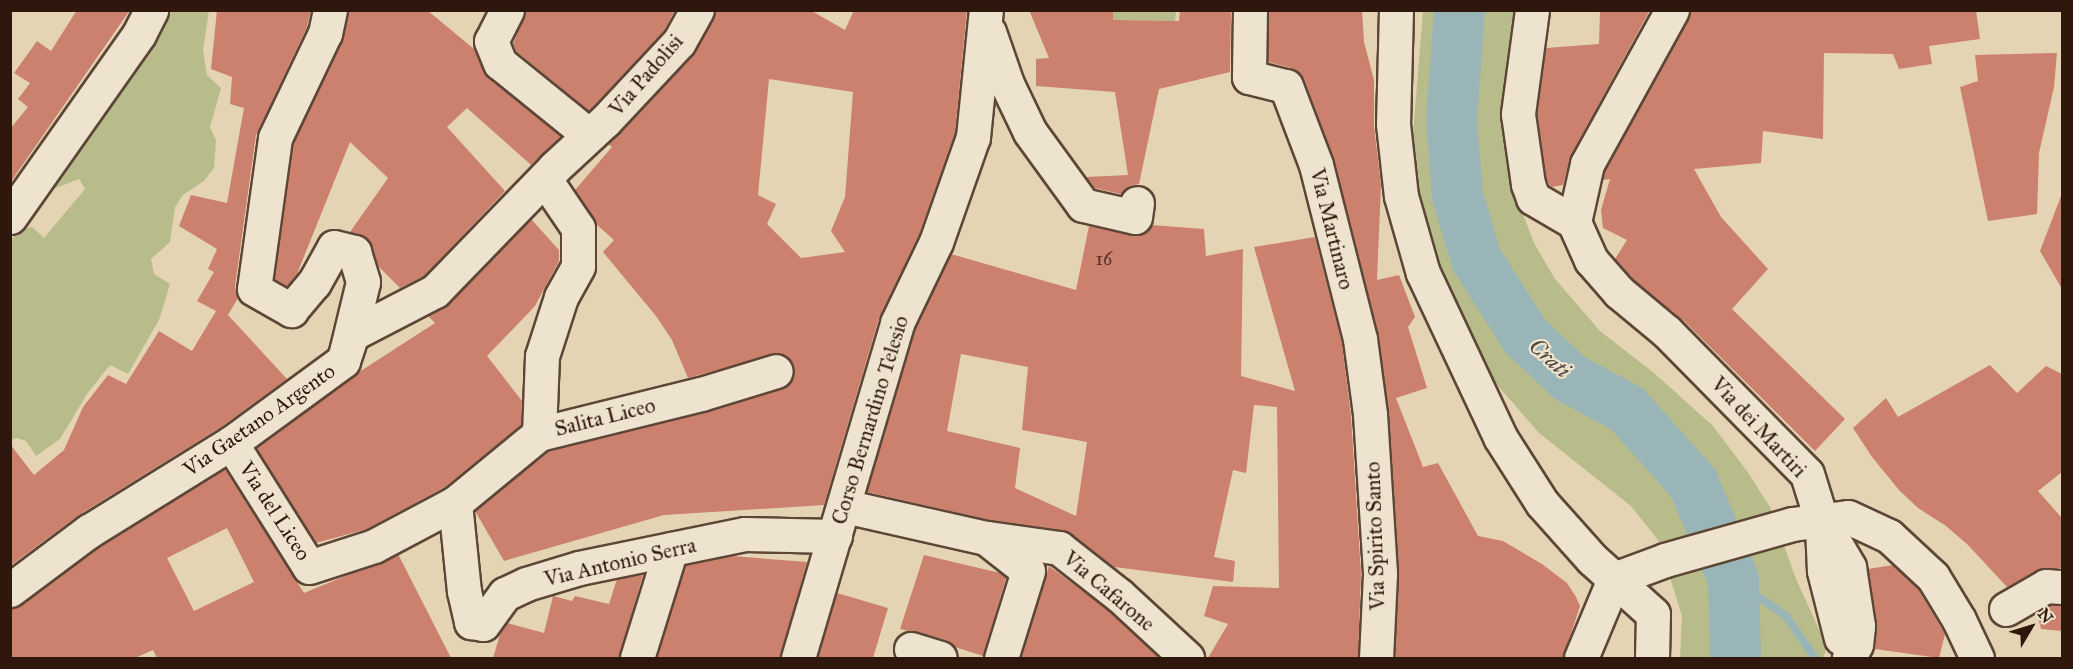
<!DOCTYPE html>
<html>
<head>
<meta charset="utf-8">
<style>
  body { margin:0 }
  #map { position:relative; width:2073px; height:669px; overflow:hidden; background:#e4d4b3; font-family:"IM FELL Great Primer",serif }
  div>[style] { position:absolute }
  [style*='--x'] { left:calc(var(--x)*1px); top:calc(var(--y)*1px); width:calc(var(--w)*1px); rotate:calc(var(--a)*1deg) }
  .green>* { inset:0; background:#b8bc8a }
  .stream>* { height:8px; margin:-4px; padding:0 4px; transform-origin:4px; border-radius:4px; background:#9ab5b7 }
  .river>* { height:51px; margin:-25.5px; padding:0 25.5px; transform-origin:25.5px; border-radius:25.5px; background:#9ab5b7 }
  .building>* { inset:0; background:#cc816e }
  .roads { filter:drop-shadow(2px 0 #5d4636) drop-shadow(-2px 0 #5d4636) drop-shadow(0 2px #5d4636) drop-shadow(0 -2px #5d4636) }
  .minor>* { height:33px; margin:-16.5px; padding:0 16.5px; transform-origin:16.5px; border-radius:16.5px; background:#ede3ce }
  span { translate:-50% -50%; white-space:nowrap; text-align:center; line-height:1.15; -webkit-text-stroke:4.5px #ede3ce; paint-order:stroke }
  .number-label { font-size:18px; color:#573225 }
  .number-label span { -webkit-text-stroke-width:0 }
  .street-label { font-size:21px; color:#30170d }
  .water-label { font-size:22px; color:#504640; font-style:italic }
  .frame { position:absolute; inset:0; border:12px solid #30170d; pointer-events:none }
  .north { position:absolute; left:2001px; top:597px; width:60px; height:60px; -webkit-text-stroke:4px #ede3ce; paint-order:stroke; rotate:52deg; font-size:16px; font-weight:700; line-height:24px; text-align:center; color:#30170d }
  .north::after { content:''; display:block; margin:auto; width:21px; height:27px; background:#30170d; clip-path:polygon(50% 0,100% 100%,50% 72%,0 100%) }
</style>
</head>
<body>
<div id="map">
  <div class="green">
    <div style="clip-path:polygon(173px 11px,209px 11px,203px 50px,207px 75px,221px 88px,210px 127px,216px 140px,214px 168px,204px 181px,183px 195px,175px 207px,170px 242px,151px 259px,154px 274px,170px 284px,159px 320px,128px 374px,110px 365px,87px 394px,60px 439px,36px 456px,26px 441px,17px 438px,11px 440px,10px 242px,18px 230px,32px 227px,44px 238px,85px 189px,79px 179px,46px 192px)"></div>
    <div style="clip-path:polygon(1113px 11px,1113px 10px,1176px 11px,1175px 21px,1113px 20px)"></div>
    <div style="clip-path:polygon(1423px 11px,1520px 11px,1518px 201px,1534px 243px,1555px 279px,1600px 331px,1654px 373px,1713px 426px,1747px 471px,1770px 507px,1796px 579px,1827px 647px,1823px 658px,1680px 658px,1682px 616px,1658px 540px,1631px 506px,1539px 433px,1493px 380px,1473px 347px,1436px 270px,1420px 210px,1412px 146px)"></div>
  </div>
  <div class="stream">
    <div style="--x:1733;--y:579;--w:65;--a:34.9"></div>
    <div style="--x:1786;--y:616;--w:51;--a:55.4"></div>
  </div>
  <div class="river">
    <div style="--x:1459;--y:10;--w:109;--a:94.2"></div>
    <div style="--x:1451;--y:119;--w:76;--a:85.5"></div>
    <div style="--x:1457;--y:195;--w:67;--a:73.5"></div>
    <div style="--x:1476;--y:259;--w:91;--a:57.5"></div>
    <div style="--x:1525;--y:336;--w:62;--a:43"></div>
    <div style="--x:1570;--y:378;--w:64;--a:28.2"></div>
    <div style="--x:1626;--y:408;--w:101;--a:48.2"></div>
    <div style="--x:1693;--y:483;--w:104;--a:67.4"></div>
    <div style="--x:1733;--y:579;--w:79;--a:88.5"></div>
  </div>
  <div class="building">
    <div style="clip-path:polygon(77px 10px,130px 10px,10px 183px,10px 129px,28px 107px,18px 99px,30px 83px,14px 73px,37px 41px,51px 51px)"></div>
    <div style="clip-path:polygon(217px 10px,311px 10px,307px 27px,256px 135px,235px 286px,238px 298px,228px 315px,287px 379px,221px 427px,79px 515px,10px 566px,10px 444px,34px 475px,64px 450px,83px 407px,108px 375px,126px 384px,159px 331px,192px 351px,216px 311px,197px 301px,214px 272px,208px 269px,217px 249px,179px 226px,191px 195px,227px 203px,244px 108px,230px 104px,232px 77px,211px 69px)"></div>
    <div style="clip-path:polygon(348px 10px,427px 10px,474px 49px,488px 78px,561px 136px,531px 165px,467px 108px,447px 127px,505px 191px,424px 276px,400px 288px,377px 265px,367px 239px,350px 232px,388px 178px,350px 142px,297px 274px,287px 286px,274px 279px,293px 143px,342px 41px)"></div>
    <div style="clip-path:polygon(526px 10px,675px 10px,664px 31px,589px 111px,516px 51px,513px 44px)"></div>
    <div style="clip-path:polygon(evenodd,716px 10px,810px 10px,845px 30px,854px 10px,967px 10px,955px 133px,919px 235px,879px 318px,824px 505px,664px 515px,504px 561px,475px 511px,548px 451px,706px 412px,782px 389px,789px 384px,794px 376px,794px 365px,788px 357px,780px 353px,688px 378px,672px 340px,656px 316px,603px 252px,614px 240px,596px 224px,575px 190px,612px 147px,608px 144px,693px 55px,716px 10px,769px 79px,853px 92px,845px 197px,831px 231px,845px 252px,801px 258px,767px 224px,776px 204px,758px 195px,769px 79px)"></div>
    <div style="clip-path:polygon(1029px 10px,1113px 10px,1113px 20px,1179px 21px,1180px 10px,1231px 10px,1230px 72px,1159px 89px,1139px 184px,1130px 186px,1121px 194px,1094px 188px,1086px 177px,1128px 175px,1115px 92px,1036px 86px,1036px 59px,1049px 58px)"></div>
    <div style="clip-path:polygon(1269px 10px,1362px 10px,1364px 42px,1374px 80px,1374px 126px,1381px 185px,1377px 280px,1399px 275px,1415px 317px,1408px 327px,1427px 388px,1396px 398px,1423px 467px,1438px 463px,1478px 536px,1503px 541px,1542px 564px,1567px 583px,1576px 597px,1580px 606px,1563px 658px,1395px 658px,1399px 573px,1389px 413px,1378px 334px,1334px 160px,1304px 79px,1291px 68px,1268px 62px)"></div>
    <div style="clip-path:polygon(1600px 10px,1650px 10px,1571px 155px,1563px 185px,1551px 187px,1546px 179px,1537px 114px,1546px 48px,1599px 44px)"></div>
    <div style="clip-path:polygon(1691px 10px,1976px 10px,1980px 39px,1929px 46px,1932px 64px,1899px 69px,1893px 54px,1824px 53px,1823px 139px,1763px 131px,1761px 163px,1694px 169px,1721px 217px,1768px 269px,1732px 309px,1845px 419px,1815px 451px,1684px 321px,1632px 279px,1615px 259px,1627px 240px,1603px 228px,1601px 210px,1610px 179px,1603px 180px,1605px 171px,1688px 19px)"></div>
    <div style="clip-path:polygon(2057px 53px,2054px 87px,2039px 153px,2037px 214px,1988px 221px,1960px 87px,1978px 81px,1975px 55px)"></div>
    <div style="clip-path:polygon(2061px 196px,2062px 196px,2062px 289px,2040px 251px)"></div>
    <div style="clip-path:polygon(531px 219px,559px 250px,559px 261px,535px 306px,487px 356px,522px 401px,521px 425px,445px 487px,367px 529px,316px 543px,256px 448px,356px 374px,435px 323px,428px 316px,448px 304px)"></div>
    <div style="clip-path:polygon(evenodd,1151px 225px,1204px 229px,1206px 256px,1243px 249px,1241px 376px,1295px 391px,1254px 247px,1315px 237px,1342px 343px,1351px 416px,1361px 574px,1358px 658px,1208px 658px,1228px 624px,1204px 616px,1213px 586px,1279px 588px,1277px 407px,1254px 405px,1246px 473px,1233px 470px,1214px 557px,1235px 561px,1233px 582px,1114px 567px,1062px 530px,989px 520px,867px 492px,915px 330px,951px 254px,1076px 290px,1089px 226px,1131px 235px,1142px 234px,1151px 225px,961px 354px,1028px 367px,1022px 430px,1087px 442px,1076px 516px,1015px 488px,1020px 448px,947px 431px,961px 354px)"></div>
    <div style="clip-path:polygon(1990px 365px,2017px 393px,2046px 366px,2062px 374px,2062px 472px,2038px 491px,2062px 518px,2062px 568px,2037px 570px,2007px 587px,1968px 545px,1946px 526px,1918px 508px,1899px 490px,1872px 457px,1853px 428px,1886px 398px,1898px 417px)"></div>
    <div style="clip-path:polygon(evenodd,225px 469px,304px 593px,398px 554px,451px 658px,157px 658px,153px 650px,135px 658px,10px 658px,10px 608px,21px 605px,100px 547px,225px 469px,227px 528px,254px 582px,194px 611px,167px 558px,227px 528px)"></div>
    <div style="clip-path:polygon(924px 555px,1000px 573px,1006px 578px,983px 656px,955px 647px,946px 640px,900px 629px)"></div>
    <div style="clip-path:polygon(732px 556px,807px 562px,780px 658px,656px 658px,686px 565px)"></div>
    <div style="clip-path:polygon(1893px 565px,1918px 589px,1945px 634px,1939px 658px,1875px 649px,1877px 623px,1868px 569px)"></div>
    <div style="clip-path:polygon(1049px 566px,1107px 609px,1160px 658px,1020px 658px)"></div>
    <div style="clip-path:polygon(643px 575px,619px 658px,493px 658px,501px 631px,507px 623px,544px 633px,553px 596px,572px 601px,575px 596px,609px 604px,617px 579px)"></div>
    <div style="clip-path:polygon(837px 593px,888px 608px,873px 658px,817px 658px)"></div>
    <div style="clip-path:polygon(2050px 605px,2062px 605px,2062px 631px,2041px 629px,2037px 613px)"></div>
  </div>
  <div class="roads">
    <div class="minor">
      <div style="--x:330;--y:10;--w:24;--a:102"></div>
      <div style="--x:325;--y:33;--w:116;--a:115.5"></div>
      <div style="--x:275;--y:138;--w:152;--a:97.9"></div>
      <div style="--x:254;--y:289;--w:43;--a:29.6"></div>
      <div style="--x:291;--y:310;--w:35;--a:-50"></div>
      <div style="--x:314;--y:283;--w:41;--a:-60.9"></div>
      <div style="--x:334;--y:247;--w:21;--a:14"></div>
      <div style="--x:354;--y:252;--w:31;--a:73"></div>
      <div style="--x:363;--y:282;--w:68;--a:103.6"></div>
      <div style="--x:507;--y:10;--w:35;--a:117"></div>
      <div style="--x:491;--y:41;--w:24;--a:68"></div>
      <div style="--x:500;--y:63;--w:114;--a:39"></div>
      <div style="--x:1250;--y:10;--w:67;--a:90.9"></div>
      <div style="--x:1249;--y:77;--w:38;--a:14"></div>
      <div style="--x:1286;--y:86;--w:85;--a:69.2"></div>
      <div style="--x:1316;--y:165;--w:179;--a:75.8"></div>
      <div style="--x:1360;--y:339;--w:76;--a:82.4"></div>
      <div style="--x:1370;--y:414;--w:160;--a:86.4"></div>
      <div style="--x:1380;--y:574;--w:84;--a:92.7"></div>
      <div style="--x:1396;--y:10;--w:114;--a:91.5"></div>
      <div style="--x:1393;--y:124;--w:72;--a:83.7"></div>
      <div style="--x:1401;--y:196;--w:80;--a:74.1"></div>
      <div style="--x:1423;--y:273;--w:181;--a:64.8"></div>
      <div style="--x:1500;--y:437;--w:78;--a:57.5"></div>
      <div style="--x:1542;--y:503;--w:75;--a:48.2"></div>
      <div style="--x:1592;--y:559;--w:82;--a:42"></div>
      <div style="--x:1653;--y:614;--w:44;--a:91.3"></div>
      <div style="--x:1532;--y:10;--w:105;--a:97.7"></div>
      <div style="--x:1518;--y:114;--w:71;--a:81.9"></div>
      <div style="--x:1528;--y:184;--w:15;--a:70"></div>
      <div style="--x:1533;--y:198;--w:48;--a:30.3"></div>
      <div style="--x:1672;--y:10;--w:176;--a:118.9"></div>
      <div style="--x:1587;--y:164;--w:59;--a:102.6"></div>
      <div style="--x:1574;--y:222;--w:42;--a:65.9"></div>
      <div style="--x:1591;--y:260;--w:43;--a:48.8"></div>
      <div style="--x:1619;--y:292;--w:62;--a:39.8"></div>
      <div style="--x:1667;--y:332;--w:199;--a:45.4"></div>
      <div style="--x:1807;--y:474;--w:47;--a:72.7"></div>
      <div style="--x:1821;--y:519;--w:56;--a:59.7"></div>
      <div style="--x:1849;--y:567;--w:60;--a:81.3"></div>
      <div style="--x:1858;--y:626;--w:18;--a:96"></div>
      <div style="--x:1856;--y:644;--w:16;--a:117"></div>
      <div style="--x:989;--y:32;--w:55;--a:70.9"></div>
      <div style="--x:1007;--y:84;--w:53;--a:64.4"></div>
      <div style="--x:1030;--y:132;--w:90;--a:54"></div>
      <div style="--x:1083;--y:205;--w:53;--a:13"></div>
      <div style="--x:1135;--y:217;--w:14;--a:-82"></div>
      <div style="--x:10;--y:217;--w:224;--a:-54.8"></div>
      <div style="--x:139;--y:34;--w:27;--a:-63"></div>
      <div style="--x:539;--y:434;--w:78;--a:-87.8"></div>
      <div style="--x:542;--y:356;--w:62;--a:-72.1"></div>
      <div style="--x:561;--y:297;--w:35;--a:-61"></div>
      <div style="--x:578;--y:266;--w:38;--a:-90"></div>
      <div style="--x:578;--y:228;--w:60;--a:-124.2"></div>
      <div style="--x:231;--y:443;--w:146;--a:57.8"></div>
      <div style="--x:309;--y:567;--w:68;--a:-17.9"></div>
      <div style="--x:374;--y:546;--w:92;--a:-28"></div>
      <div style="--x:455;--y:503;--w:109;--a:-39.4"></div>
      <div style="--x:539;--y:434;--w:167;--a:-13.9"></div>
      <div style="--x:701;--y:394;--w:78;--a:-17"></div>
      <div style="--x:455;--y:503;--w:88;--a:84.2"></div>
      <div style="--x:464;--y:591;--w:32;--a:77"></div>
      <div style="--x:471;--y:622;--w:12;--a:9"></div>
      <div style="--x:483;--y:624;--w:37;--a:-54"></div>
      <div style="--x:505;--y:594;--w:23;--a:-25"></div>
      <div style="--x:526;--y:584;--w:55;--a:-16.8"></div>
      <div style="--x:579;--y:568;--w:169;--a:-11.6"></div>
      <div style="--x:745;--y:534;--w:90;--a:1.3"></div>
      <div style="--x:844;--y:506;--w:146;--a:12.7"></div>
      <div style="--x:986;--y:538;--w:53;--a:38.2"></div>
      <div style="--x:1028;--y:571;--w:91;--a:107.2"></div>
      <div style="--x:1822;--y:527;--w:44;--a:87.4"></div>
      <div style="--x:1824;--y:571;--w:69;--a:75.8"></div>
      <div style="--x:988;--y:538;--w:72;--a:8"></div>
      <div style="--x:1059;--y:548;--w:76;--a:38.1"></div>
      <div style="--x:1119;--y:595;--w:93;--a:42.8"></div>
      <div style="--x:1614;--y:579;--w:54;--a:-20.4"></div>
      <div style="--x:1665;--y:560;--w:132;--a:-15.8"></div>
      <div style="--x:1792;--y:524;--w:56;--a:-7.1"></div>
      <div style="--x:1848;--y:517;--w:45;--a:24.9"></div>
      <div style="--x:1889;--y:536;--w:60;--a:43"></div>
      <div style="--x:1933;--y:577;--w:50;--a:58.8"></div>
      <div style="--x:1959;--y:620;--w:42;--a:64.7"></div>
      <div style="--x:10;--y:590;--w:99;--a:-36.8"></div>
      <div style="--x:89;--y:531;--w:167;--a:-31.8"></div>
      <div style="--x:231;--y:443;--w:139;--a:-36.2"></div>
      <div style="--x:343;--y:361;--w:28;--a:-72"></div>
      <div style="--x:352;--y:334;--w:93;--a:-27.4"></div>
      <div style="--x:435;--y:291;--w:171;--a:-45.9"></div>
      <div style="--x:554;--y:168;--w:69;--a:-42.7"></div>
      <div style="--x:605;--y:121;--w:108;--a:-46.9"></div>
      <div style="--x:679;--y:42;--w:37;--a:-61"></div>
      <div style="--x:2006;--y:609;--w:46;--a:-29.9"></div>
      <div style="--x:2046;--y:586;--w:16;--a:4"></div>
      <div style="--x:911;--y:649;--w:30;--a:17"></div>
      <div style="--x:637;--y:658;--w:114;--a:-72.7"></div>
      <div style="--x:798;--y:658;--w:349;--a:-73.5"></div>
      <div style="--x:897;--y:323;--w:90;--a:-64.3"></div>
      <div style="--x:936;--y:242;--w:111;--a:-70.6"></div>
      <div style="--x:973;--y:137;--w:128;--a:-84.2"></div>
      <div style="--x:1581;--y:658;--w:86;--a:-67.3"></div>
    </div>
  </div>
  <div class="number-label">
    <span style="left:1104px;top:259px">16</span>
  </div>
  <div class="street-label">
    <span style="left:646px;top:75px;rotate:-49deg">Via Padolisi</span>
    <span style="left:1332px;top:229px;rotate:76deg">Via Martinaro</span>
    <span style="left:605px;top:417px;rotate:-14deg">Salita Liceo</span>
    <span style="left:259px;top:420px;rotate:-35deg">Via Gaetano Argento</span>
    <span style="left:870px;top:420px;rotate:-73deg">Corso Bernardino Telesio</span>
    <span style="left:1759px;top:427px;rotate:47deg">Via dei Martiri</span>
    <span style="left:275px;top:511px;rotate:57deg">Via del Liceo</span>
    <span style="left:1375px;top:536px;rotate:-92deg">Via Spirito Santo</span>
    <span style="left:620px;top:562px;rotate:-13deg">Via Antonio Serra</span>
    <span style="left:1109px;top:591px;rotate:40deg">Via Cafarone</span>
  </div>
  <div class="water-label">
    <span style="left:1550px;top:358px;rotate:42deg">Crati</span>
  </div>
  <div class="frame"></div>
  <div class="north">N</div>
</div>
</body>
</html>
